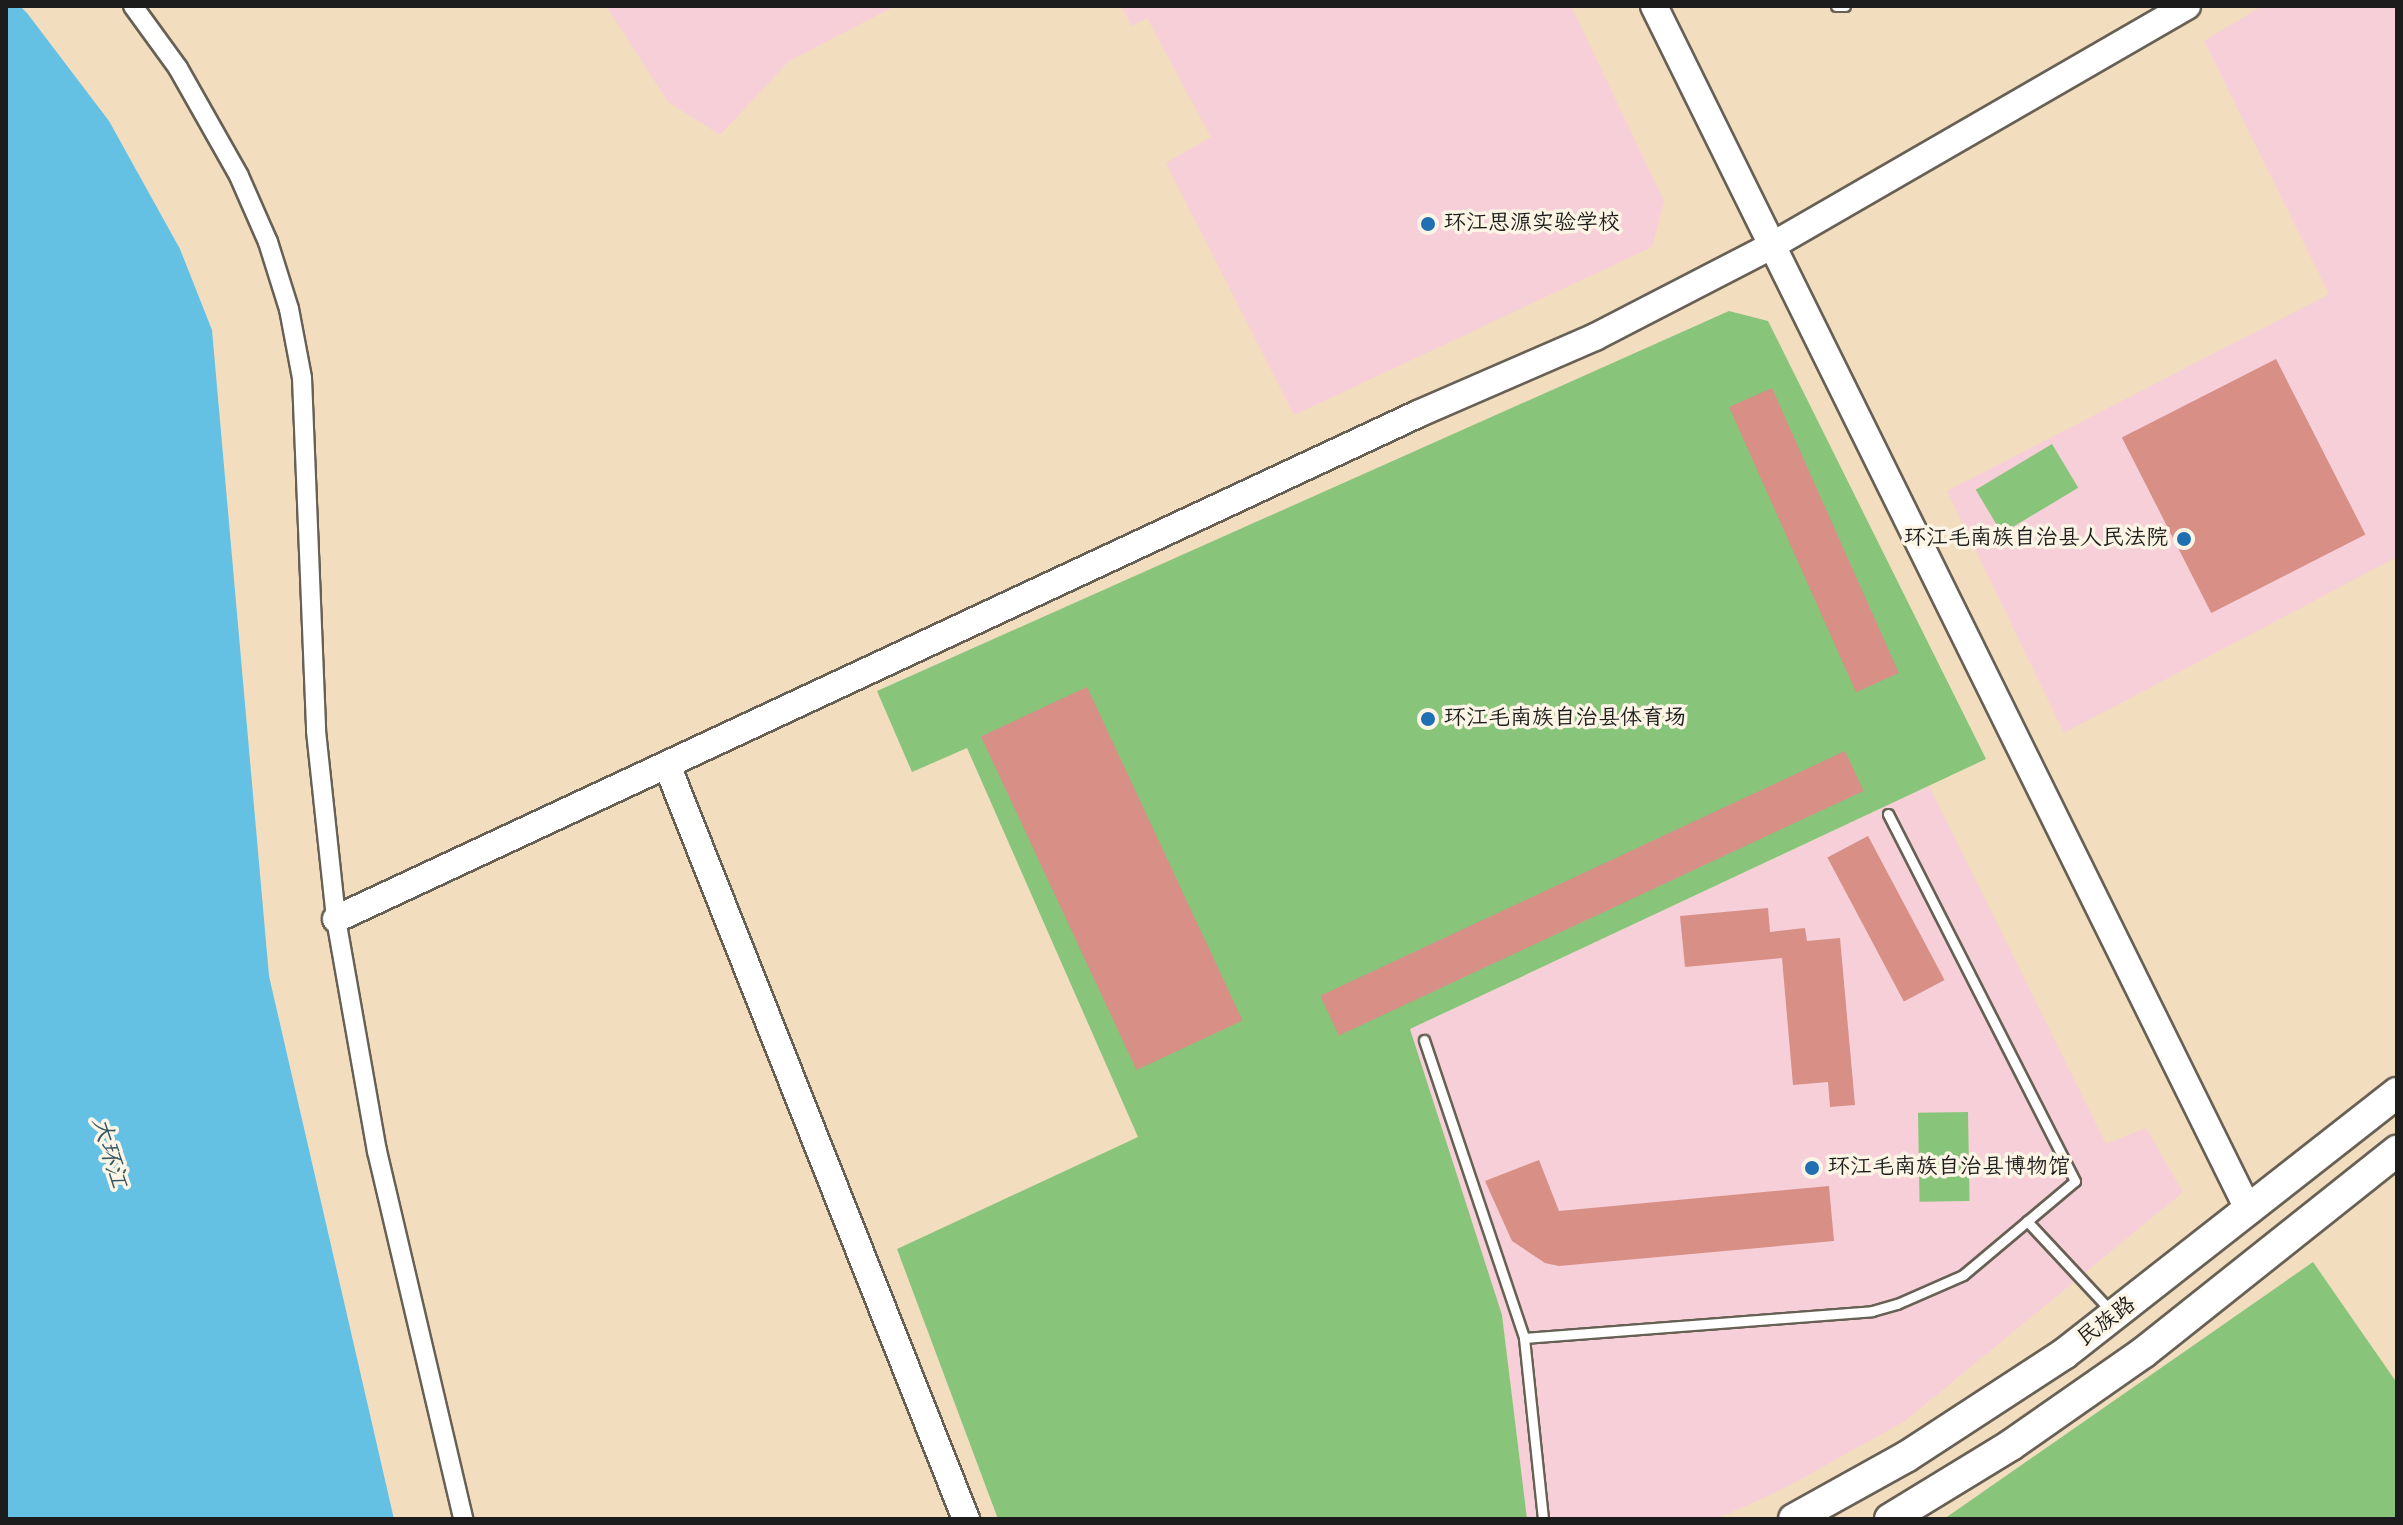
<!DOCTYPE html>
<html>
<head>
<meta charset="utf-8">
<style>
  body { margin:0 }
  #map { position:relative; width:2403px; height:1525px; overflow:hidden; background:#f2ddbf; font-family:Kalam,"LXGW WenKai TC",sans-serif }
  div>[style] { position:absolute }
  [style*='--x'] { left:calc(var(--x)*1px); top:calc(var(--y)*1px); width:calc(var(--w)*1px); rotate:calc(var(--a)*1deg) }
  .built>* { inset:0; background:#f6cfd8 }
  .green>* { inset:0; background:#88c57b; transform-origin:0 0 }
  .water>* { inset:0; background:#65c1e3 }
  .building>* { inset:0; background:#d78f86; transform-origin:0 0 }
  .roads { filter:drop-shadow(2px 0 #676055) drop-shadow(-2px 0 #676055) drop-shadow(0 2px #676055) drop-shadow(0 -2px #676055) }
  .lane>* { height:9px; margin:-4.5px; padding:0 4.5px; transform-origin:4.5px; border-radius:4.5px; background:#fff }
  .street>* { height:18px; margin:-9px; padding:0 9px; transform-origin:9px; border-radius:9px; background:#fff }
  .secondary>* { height:26px; margin:-13px; padding:0 13px; transform-origin:13px; border-radius:13px; background:#fff }
  .primary>* { height:30px; margin:-15px; padding:0 15px; transform-origin:15px; border-radius:15px; background:#fff }
  .dots>* { width:22px; height:22px; translate:-50% -50%; box-sizing:border-box; border:4px solid #fcf5e5; border-radius:50% }
  span { translate:-50% -50%; white-space:nowrap; text-align:center; line-height:1.15; -webkit-text-stroke:7px #fcf5e5; paint-order:stroke }
  .poi-label { font-size:22px; color:#1c1c1c }
  .left { translate:0 -50%; text-align:left }
  .right { translate:-100% -50%; text-align:right }
  .street-label { font-size:22px; color:#1c1c1c }
  .water-label { font-size:24px; color:#365662; font-style:italic }
  .frame { position:absolute; inset:0; border:8px solid #1c1c1c; pointer-events:none }
</style>
</head>
<body>
<div id="map">
  <div class="built">
    <div style="clip-path:polygon(606px 6px,895px 6px,789px 61px,720px 135px,668px 102px)"></div>
    <div style="clip-path:polygon(1121px 6px,1571px 6px,1664px 201px,1652px 247px,1294px 415px,1166px 163px,1211px 137px,1147px 18px,1132px 26px)"></div>
    <div style="clip-path:polygon(2262px 6px,2397px 6px,2397px 557px,2064px 733px,1947px 491px,2329px 294px,2204px 41px)"></div>
    <div style="clip-path:polygon(1929px 786px,2106px 1144px,2146px 1128px,2183px 1192px,1905px 1421px,1781px 1490px,1716px 1519px,1527px 1519px,1502px 1315px,1410px 1029px)"></div>
  </div>
  <div class="green">
    <div style="clip-path:polygon(1729px 311px,1768px 321px,1986px 759px,1410px 1029px,1502px 1315px,1527px 1519px,998px 1519px,897px 1249px,1138px 1137px,967px 748px,912px 772px,877px 691px)"></div>
    <div style="left:2052px;top:444px;width:51px;height:89px;rotate:59deg"></div>
    <div style="left:1968px;top:1112px;width:89px;height:50px;rotate:89deg"></div>
    <div style="clip-path:polygon(2313px 1262px,2397px 1383px,2397px 1519px,1944px 1519px)"></div>
  </div>
  <div class="water">
    <div style="clip-path:polygon(6px 6px,20px 6px,27px 13px,109px 121px,180px 249px,212px 330px,269px 976px,394px 1519px,6px 1519px)"></div>
  </div>
  <div class="building">
    <div style="left:2276px;top:359px;width:197px;height:173px;rotate:63deg"></div>
    <div style="left:1772px;top:388px;width:312px;height:47px;rotate:66deg"></div>
    <div style="left:1087px;top:687px;width:368px;height:117px;rotate:65deg"></div>
    <div style="left:1845px;top:751px;width:44px;height:579px;rotate:65deg"></div>
    <div style="left:1868px;top:836px;width:163px;height:46px;rotate:62deg"></div>
    <div style="clip-path:polygon(1768px 908px,1770px 932px,1805px 928px,1807px 941px,1840px 938px,1855px 1105px,1830px 1107px,1828px 1082px,1793px 1085px,1782px 958px,1685px 967px,1680px 916px)"></div>
    <div style="clip-path:polygon(1539px 1160px,1559px 1211px,1829px 1186px,1834px 1241px,1559px 1266px,1545px 1263px,1512px 1241px,1485px 1181px)"></div>
  </div>
  <div class="roads">
    <div class="lane">
      <div style="--x:1836;--y:6;--w:9;--a:0"></div>
      <div style="--x:1424;--y:1040;--w:314;--a:71.4"></div>
      <div style="--x:1524;--y:1338;--w:182;--a:84"></div>
      <div style="--x:2027;--y:1221;--w:123;--a:47"></div>
      <div style="--x:1524;--y:1338;--w:349;--a:-4.4"></div>
      <div style="--x:1872;--y:1311;--w:26;--a:-16"></div>
      <div style="--x:1897;--y:1304;--w:72;--a:-23.7"></div>
      <div style="--x:1963;--y:1275;--w:146;--a:-40"></div>
      <div style="--x:2075;--y:1181;--w:412;--a:-117"></div>
    </div>
    <div class="street">
      <div style="--x:133;--y:6;--w:77;--a:54"></div>
      <div style="--x:178;--y:68;--w:124;--a:60.5"></div>
      <div style="--x:239;--y:176;--w:72;--a:66.3"></div>
      <div style="--x:268;--y:242;--w:70;--a:72.6"></div>
      <div style="--x:289;--y:309;--w:70;--a:79.3"></div>
      <div style="--x:302;--y:378;--w:353;--a:87.7"></div>
      <div style="--x:316;--y:731;--w:189;--a:83.9"></div>
      <div style="--x:336;--y:919;--w:236;--a:80"></div>
      <div style="--x:377;--y:1151;--w:378;--a:76.8"></div>
    </div>
    <div class="secondary">
      <div style="--x:1654;--y:6;--w:1344;--a:63.72"></div>
      <div style="--x:667;--y:765;--w:811;--a:68.37"></div>
      <div style="--x:336;--y:919;--w:1194;--a:-25.02"></div>
      <div style="--x:1418;--y:414;--w:193;--a:-23.5"></div>
      <div style="--x:1595;--y:337;--w:200;--a:-27.3"></div>
      <div style="--x:1773;--y:245;--w:478;--a:-30"></div>
    </div>
    <div class="primary">
      <div style="--x:1794;--y:1519;--w:128;--a:-29"></div>
      <div style="--x:1906;--y:1457;--w:189;--a:-33.1"></div>
      <div style="--x:2064;--y:1354;--w:423;--a:-38.1"></div>
      <div style="--x:1890;--y:1519;--w:142;--a:-31.4"></div>
      <div style="--x:2011;--y:1445;--w:161;--a:-34.9"></div>
      <div style="--x:2143;--y:1353;--w:325;--a:-38.5"></div>
    </div>
  </div>
  <div class="dots">
    <div style="left:1428px;top:224px;background:#1f6fb2"></div>
    <div style="left:2184px;top:539px;background:#1f6fb2"></div>
    <div style="left:1428px;top:719px;background:#1f6fb2"></div>
    <div style="left:1812px;top:1168px;background:#1f6fb2"></div>
  </div>
  <div class="poi-label">
    <span class="left" style="left:1444px;top:224px">环江思源实验学校</span>
    <span class="right" style="left:2168px;top:539px">环江毛南族自治县人民法院</span>
    <span class="left" style="left:1444px;top:719px">环江毛南族自治县体育场</span>
    <span class="left" style="left:1828px;top:1168px">环江毛南族自治县博物馆</span>
  </div>
  <div class="street-label">
    <span style="left:2107px;top:1322px;rotate:-37deg">民族路</span>
  </div>
  <div class="water-label">
    <span style="left:109px;top:1153px;rotate:74deg">大环江</span>
  </div>
  <div class="frame"></div>
</div>
</body>
</html>
